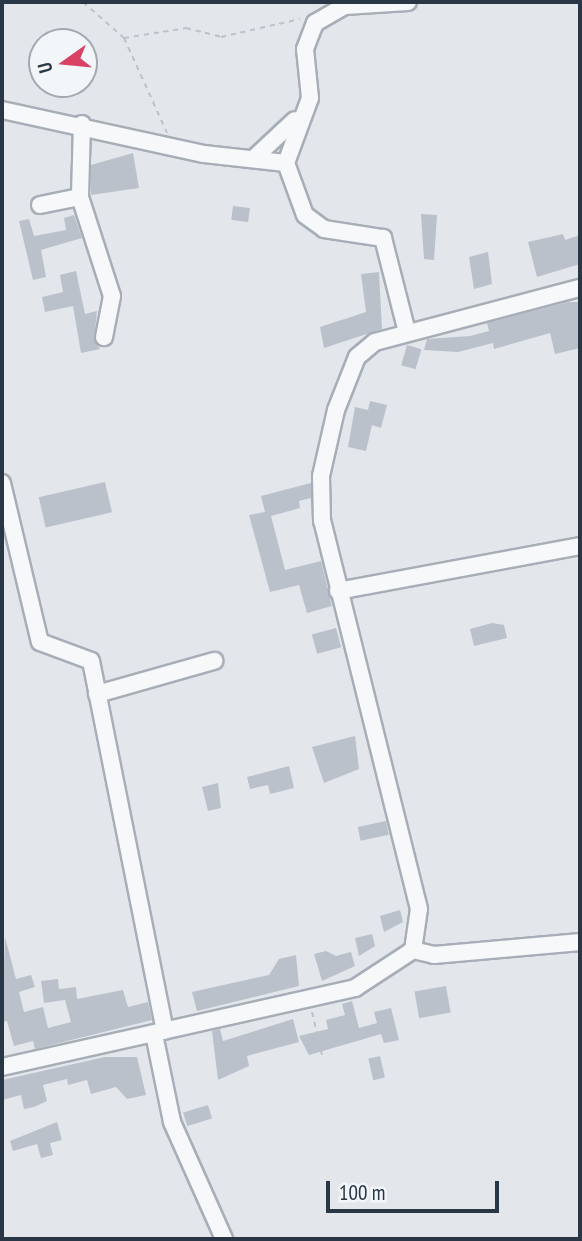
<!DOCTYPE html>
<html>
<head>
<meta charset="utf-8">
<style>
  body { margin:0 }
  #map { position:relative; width:582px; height:1241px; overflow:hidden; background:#e3e7ec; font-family:"PT Sans Narrow",sans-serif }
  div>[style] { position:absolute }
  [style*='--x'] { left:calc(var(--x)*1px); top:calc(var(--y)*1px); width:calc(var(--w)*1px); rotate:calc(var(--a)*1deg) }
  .building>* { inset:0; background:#bac1ca; transform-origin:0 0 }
  .path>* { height:2px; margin-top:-1px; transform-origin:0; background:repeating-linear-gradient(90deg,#bdc2c8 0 5px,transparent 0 10px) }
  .roads { filter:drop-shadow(2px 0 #a7aeb7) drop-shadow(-2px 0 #a7aeb7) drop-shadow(0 2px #a7aeb7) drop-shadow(0 -2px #a7aeb7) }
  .minor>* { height:16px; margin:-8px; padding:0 8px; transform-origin:8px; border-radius:8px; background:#f6f8fa }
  span { translate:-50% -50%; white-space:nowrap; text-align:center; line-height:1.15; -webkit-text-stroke:5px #f3f6f9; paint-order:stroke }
  .frame { position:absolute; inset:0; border:4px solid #293646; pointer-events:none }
  .north { position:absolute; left:28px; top:28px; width:70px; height:70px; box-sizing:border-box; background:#f3f6f9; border:2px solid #a2a9b1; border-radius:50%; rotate:255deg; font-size:19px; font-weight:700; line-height:28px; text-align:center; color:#293646 }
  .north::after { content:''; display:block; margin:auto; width:24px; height:32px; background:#d84164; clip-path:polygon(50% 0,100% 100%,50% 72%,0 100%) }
  .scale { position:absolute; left:326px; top:1181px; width:173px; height:32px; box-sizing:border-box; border:4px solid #293646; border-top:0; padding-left:9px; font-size:21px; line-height:24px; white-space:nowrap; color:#293646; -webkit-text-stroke:5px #f3f6f9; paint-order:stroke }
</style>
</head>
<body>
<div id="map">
  <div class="building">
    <div style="clip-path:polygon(133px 153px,139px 188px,91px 195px,91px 165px)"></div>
    <div style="left:233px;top:206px;width:17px;height:14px;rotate:7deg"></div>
    <div style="clip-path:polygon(421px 214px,437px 215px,434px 260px,424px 259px)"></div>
    <div style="clip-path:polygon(74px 215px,82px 238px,41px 250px,46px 277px,33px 280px,19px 221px,29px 219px,34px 236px,66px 230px,64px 218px)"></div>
    <div style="clip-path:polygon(563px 234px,565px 240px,580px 235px,580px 264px,537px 277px,528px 242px)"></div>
    <div style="clip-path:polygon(488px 252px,492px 284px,474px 289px,469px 257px)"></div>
    <div style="clip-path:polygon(76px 271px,85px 314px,97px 311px,94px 340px,100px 349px,81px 353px,73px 306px,45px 312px,42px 297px,63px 292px,60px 275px)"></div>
    <div style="clip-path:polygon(379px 272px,382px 329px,324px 348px,320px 327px,366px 312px,361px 274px)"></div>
    <div style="clip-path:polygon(568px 302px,580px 302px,580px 348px,555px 354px,550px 333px,494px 349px,493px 343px,458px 352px,424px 350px,427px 339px,470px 336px,489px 331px,487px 323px)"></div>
    <div style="left:407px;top:345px;width:15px;height:21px;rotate:16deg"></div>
    <div style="clip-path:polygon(370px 401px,387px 405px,381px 428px,372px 425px,366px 451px,348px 447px,355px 407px,368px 410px)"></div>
    <div style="left:105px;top:482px;width:31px;height:68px;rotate:77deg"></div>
    <div style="clip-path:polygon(311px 483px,311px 498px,299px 501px,300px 508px,271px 516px,285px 570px,321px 561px,332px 606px,307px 613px,299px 585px,270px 592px,249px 515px,265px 512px,261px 496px)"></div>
    <div style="clip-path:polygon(492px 623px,504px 625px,507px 638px,474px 646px,470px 629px)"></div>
    <div style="left:336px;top:628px;width:20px;height:25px;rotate:75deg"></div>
    <div style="clip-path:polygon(355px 736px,359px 769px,324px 783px,312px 747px)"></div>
    <div style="clip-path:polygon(289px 766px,294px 788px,270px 794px,268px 785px,250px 789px,247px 777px)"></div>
    <div style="clip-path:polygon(218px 783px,221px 808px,208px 811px,202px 787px)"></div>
    <div style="left:386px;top:821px;width:14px;height:29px;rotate:78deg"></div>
    <div style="clip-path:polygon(400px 910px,403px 922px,384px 932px,380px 916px)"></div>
    <div style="clip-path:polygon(372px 934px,375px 946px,359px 956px,355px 938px)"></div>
    <div style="clip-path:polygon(5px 937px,16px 979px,31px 975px,35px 987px,19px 992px,24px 1012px,43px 1007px,48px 1028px,71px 1022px,65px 1000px,44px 1003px,41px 981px,58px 979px,59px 989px,76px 987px,77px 999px,123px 990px,128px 1007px,148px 1002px,152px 1020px,35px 1049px,33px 1041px,14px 1046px,7px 1021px,2px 1022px)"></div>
    <div style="clip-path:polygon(326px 951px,336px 956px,351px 952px,355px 966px,322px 981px,314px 954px)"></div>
    <div style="clip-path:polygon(296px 955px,299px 986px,197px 1011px,192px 992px,269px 975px,279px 959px)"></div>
    <div style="left:446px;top:986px;width:27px;height:32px;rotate:80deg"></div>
    <div style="clip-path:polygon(352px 1001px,359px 1028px,377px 1023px,374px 1012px,391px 1008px,399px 1040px,384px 1043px,381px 1034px,309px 1055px,299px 1036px,328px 1029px,326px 1020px,345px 1015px,342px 1004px)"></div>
    <div style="clip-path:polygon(293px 1019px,299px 1042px,247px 1056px,249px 1066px,218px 1080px,212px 1031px,220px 1029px,223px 1041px)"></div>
    <div style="left:380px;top:1056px;width:22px;height:12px;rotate:77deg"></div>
    <div style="clip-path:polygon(105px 1057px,137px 1057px,146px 1095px,127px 1099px,116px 1087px,91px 1094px,87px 1080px,68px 1085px,67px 1079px,43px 1085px,47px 1101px,34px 1107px,24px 1109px,21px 1095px,2px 1100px,2px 1080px)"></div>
    <div style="left:208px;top:1105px;width:14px;height:26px;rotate:73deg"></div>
    <div style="clip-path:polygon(57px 1122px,62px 1140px,50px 1143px,53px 1155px,41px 1158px,37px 1144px,13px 1151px,10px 1141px)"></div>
  </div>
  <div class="path">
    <div style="--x:83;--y:2;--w:55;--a:41.3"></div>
    <div style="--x:124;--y:38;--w:104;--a:65.6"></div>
    <div style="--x:124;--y:38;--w:63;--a:-9.2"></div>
    <div style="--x:186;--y:28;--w:36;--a:14"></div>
    <div style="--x:221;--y:37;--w:81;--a:-12.8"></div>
    <div style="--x:312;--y:1012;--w:44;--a:76.9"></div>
  </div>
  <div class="roads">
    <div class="minor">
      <div style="--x:2;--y:110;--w:207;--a:12.3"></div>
      <div style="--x:204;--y:154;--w:82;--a:6.3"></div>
      <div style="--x:286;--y:163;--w:55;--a:69.9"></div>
      <div style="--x:305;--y:215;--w:24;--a:36"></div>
      <div style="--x:324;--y:229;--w:60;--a:8.7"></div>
      <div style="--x:383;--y:238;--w:97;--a:75.7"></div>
      <div style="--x:82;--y:124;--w:73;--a:91.6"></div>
      <div style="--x:80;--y:197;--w:104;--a:72.1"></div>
      <div style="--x:112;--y:296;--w:42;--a:101"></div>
      <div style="--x:253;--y:159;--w:57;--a:-42.9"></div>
      <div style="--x:286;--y:163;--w:69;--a:-69.7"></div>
      <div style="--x:310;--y:98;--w:49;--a:-95.8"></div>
      <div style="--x:305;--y:49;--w:28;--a:-69"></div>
      <div style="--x:315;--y:23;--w:34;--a:-30"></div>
      <div style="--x:345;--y:6;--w:63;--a:-3.6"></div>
      <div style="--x:40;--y:205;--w:41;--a:-11.3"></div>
      <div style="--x:2;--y:483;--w:163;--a:76.6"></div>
      <div style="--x:40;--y:642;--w:54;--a:20.4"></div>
      <div style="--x:91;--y:661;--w:377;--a:78.7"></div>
      <div style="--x:338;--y:591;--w:246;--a:-10.5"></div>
      <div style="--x:97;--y:694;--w:122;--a:-15.8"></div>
      <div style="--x:413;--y:950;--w:22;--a:13"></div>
      <div style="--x:434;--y:955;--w:147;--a:-5.1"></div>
      <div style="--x:154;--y:1034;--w:90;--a:78.4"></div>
      <div style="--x:172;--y:1122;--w:128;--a:66"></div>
      <div style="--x:2;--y:1067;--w:362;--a:-12.6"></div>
      <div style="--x:355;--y:988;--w:69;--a:-33.2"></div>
      <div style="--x:413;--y:950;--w:41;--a:-81.7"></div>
      <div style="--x:419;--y:909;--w:400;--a:-104"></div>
      <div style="--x:322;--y:521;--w:45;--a:-91.3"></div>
      <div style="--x:321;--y:476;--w:68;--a:-77.2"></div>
      <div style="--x:336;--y:410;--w:57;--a:-68.4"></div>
      <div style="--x:357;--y:357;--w:23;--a:-40"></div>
      <div style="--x:375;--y:342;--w:212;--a:-14.8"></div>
    </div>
  </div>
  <div class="frame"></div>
  <div class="north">U</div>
  <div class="scale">100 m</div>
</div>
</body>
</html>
